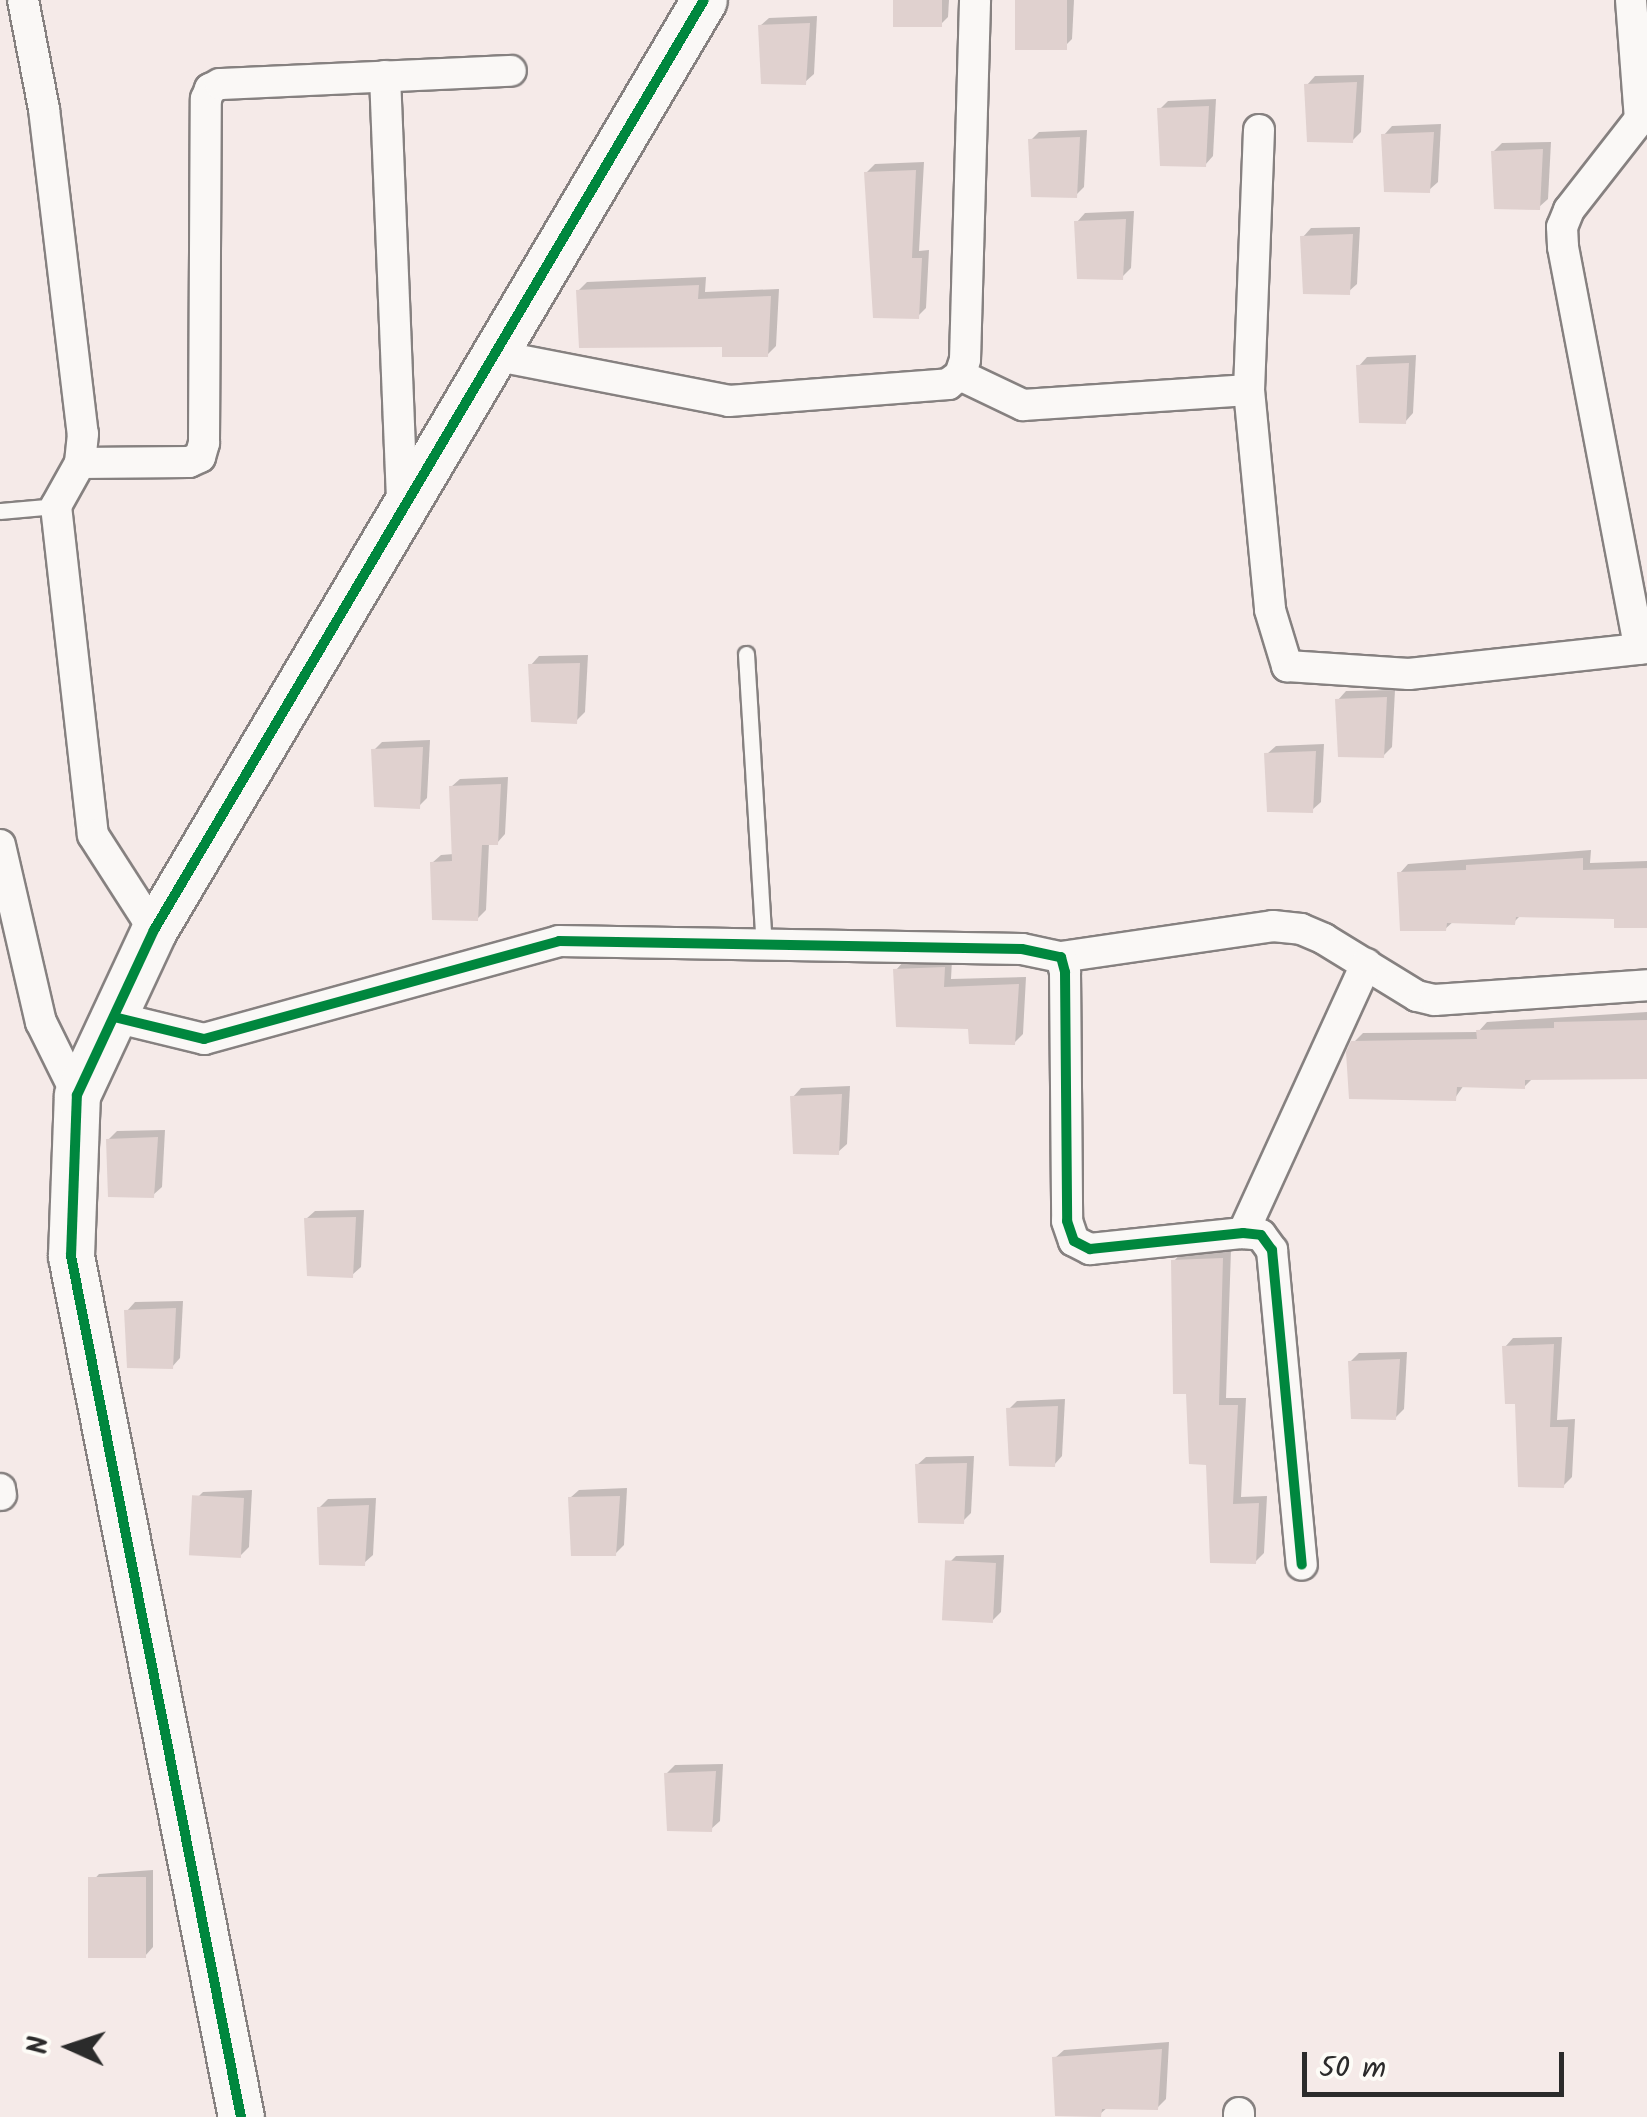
<!DOCTYPE html>
<html>
<head>
<meta charset="utf-8">
<style>
  body { margin:0 }
  #map { position:relative; width:1647px; height:2117px; overflow:hidden; background:#f5eae8; font-family:Kalam,sans-serif }
  div>[style] { position:absolute }
  [style*='--x'] { left:calc(var(--x)*1px); top:calc(var(--y)*1px); width:calc(var(--w)*1px); rotate:calc(var(--a)*1deg) }
  .shadow>* { inset:0; background:#0003 }
  .building>* { inset:0; background:#e0d1cf; transform-origin:0 0 }
  .roads { filter:drop-shadow(2px 0 #868180) drop-shadow(-2px 0 #868180) drop-shadow(0 2px #868180) drop-shadow(0 -2px #868180) }
  .lane>* { height:15px; margin:-7.5px; padding:0 7.5px; transform-origin:7.5px; border-radius:7.5px; background:#faf8f6 }
  .street>* { height:30px; margin:-15px; padding:0 15px; transform-origin:15px; border-radius:15px; background:#faf8f6 }
  .secondary>* { height:45px; margin:-22.5px; padding:0 22.5px; transform-origin:22.5px; border-radius:22.5px; background:#faf8f6 }
  .cycleway>* { height:10px; margin:-5px; padding:0 5px; transform-origin:5px; border-radius:5px; background:#00873e }
  span { translate:-50% -50%; white-space:nowrap; text-align:center; line-height:1.15; -webkit-text-stroke:9px #fdfcf7; paint-order:stroke }
  .north { position:absolute; left:20px; top:1997px; width:100px; height:100px; -webkit-text-stroke:8px #fdfcf7; paint-order:stroke; rotate:273deg; font-size:28px; font-weight:700; line-height:40px; text-align:center; color:#2b2b2b }
  .north::after { content:''; display:block; margin:auto; width:35px; height:45px; background:#2b2b2b; clip-path:polygon(50% 0,100% 100%,50% 72%,0 100%) }
  .scale { position:absolute; left:1302px; top:2052px; width:262px; height:45px; box-sizing:border-box; border:5px solid #2b2b2b; border-top:0; padding-left:12px; font-size:30px; line-height:35px; white-space:nowrap; color:#2b2b2b; -webkit-text-stroke:8px #fdfcf7; paint-order:stroke }
</style>
</head>
<body>
<div id="map">
  <div class="shadow">
    <div style="clip-path:polygon(895px 0,949px 0,948px 17px,939px 26px)"></div>
    <div style="clip-path:polygon(1018px 0,1074px 0,1072px 39px,1063px 48px)"></div>
    <div style="clip-path:polygon(817px 16px,814px 74px,805px 82px,760px 26px,769px 18px)"></div>
    <div style="clip-path:polygon(1364px 75px,1361px 132px,1352px 141px,1307px 85px,1315px 76px)"></div>
    <div style="clip-path:polygon(1216px 99px,1213px 156px,1205px 165px,1160px 109px,1168px 101px)"></div>
    <div style="clip-path:polygon(1441px 124px,1438px 182px,1429px 190px,1384px 135px,1392px 126px)"></div>
    <div style="clip-path:polygon(1087px 130px,1084px 187px,1076px 195px,1031px 140px,1039px 132px)"></div>
    <div style="clip-path:polygon(1551px 142px,1548px 199px,1539px 207px,1493px 152px,1502px 143px)"></div>
    <div style="clip-path:polygon(924px 162px,919px 251px,929px 250px,926px 308px,918px 316px,867px 172px,875px 164px)"></div>
    <div style="clip-path:polygon(1134px 211px,1131px 268px,1122px 277px,1077px 222px,1085px 213px)"></div>
    <div style="clip-path:polygon(1360px 227px,1357px 284px,1348px 292px,1303px 237px,1311px 228px)"></div>
    <div style="clip-path:polygon(706px 277px,705px 292px,779px 289px,776px 346px,767px 355px,724px 344px,578px 291px,587px 282px)"></div>
    <div style="clip-path:polygon(1416px 355px,1413px 413px,1405px 422px,1359px 366px,1367px 357px)"></div>
    <div style="clip-path:polygon(588px 655px,585px 712px,576px 721px,531px 665px,539px 656px)"></div>
    <div style="clip-path:polygon(1395px 690px,1392px 747px,1383px 756px,1338px 700px,1346px 691px)"></div>
    <div style="clip-path:polygon(430px 740px,427px 798px,419px 806px,374px 750px,382px 742px)"></div>
    <div style="clip-path:polygon(1324px 744px,1321px 802px,1312px 810px,1267px 754px,1276px 746px)"></div>
    <div style="clip-path:polygon(508px 777px,505px 834px,497px 843px,489px 843px,486px 910px,477px 919px,432px 863px,441px 855px,454px 854px,451px 787px,460px 779px)"></div>
    <div style="clip-path:polygon(1591px 850px,1590px 863px,1647px 861px,1647px 926px,1616px 917px,1522px 914px,1514px 922px,1454px 921px,1445px 929px,1400px 873px,1408px 864px)"></div>
    <div style="clip-path:polygon(952px 960px,951px 979px,1026px 977px,1023px 1034px,1014px 1043px,896px 970px,904px 961px)"></div>
    <div style="clip-path:polygon(1647px 1012px,1647px 1077px,1533px 1078px,1524px 1087px,1464px 1085px,1455px 1098px,1354px 1042px,1363px 1033px,1478px 1032px,1487px 1022px)"></div>
    <div style="clip-path:polygon(850px 1086px,847px 1144px,838px 1152px,793px 1097px,801px 1088px)"></div>
    <div style="clip-path:polygon(165px 1130px,162px 1187px,153px 1195px,108px 1140px,117px 1131px)"></div>
    <div style="clip-path:polygon(364px 1210px,361px 1267px,352px 1275px,306px 1219px,315px 1211px)"></div>
    <div style="clip-path:polygon(1231px 1250px,1226px 1398px,1246px 1398px,1241px 1497px,1267px 1496px,1264px 1553px,1255px 1562px,1208px 1462px,1188px 1392px,1174px 1261px,1182px 1252px)"></div>
    <div style="clip-path:polygon(183px 1301px,180px 1358px,172px 1367px,127px 1311px,135px 1302px)"></div>
    <div style="clip-path:polygon(1562px 1337px,1557px 1420px,1575px 1419px,1572px 1477px,1563px 1486px,1517px 1402px,1505px 1347px,1513px 1338px)"></div>
    <div style="clip-path:polygon(1407px 1352px,1404px 1409px,1395px 1418px,1350px 1362px,1359px 1353px)"></div>
    <div style="clip-path:polygon(1065px 1399px,1062px 1456px,1054px 1465px,1009px 1409px,1017px 1401px)"></div>
    <div style="clip-path:polygon(974px 1456px,971px 1513px,963px 1521px,917px 1465px,926px 1457px)"></div>
    <div style="clip-path:polygon(627px 1488px,624px 1545px,615px 1554px,570px 1498px,579px 1490px)"></div>
    <div style="clip-path:polygon(252px 1490px,249px 1547px,240px 1556px,195px 1500px,203px 1492px)"></div>
    <div style="clip-path:polygon(376px 1498px,373px 1555px,364px 1563px,319px 1508px,328px 1499px)"></div>
    <div style="clip-path:polygon(1004px 1555px,1001px 1612px,992px 1621px,947px 1565px,956px 1556px)"></div>
    <div style="clip-path:polygon(723px 1764px,720px 1821px,711px 1829px,666px 1774px,675px 1765px)"></div>
    <div style="clip-path:polygon(153px 1870px,153px 1947px,145px 1956px,91px 1883px,99px 1874px)"></div>
    <div style="clip-path:polygon(1169px 2042px,1166px 2099px,1157px 2108px,1108px 2107px,1100px 2114px,1055px 2058px,1064px 2050px)"></div>
  </div>
  <div class="building">
    <div style="left:893px;top:0;width:49px;height:27px"></div>
    <div style="left:1015px;top:0;width:52px;height:50px"></div>
    <div style="clip-path:polygon(810px 23px,806px 85px,761px 84px,758px 25px)"></div>
    <div style="clip-path:polygon(1357px 82px,1353px 143px,1307px 142px,1304px 84px)"></div>
    <div style="clip-path:polygon(1209px 106px,1206px 167px,1160px 166px,1157px 108px)"></div>
    <div style="clip-path:polygon(1434px 132px,1430px 193px,1384px 192px,1381px 134px)"></div>
    <div style="clip-path:polygon(1080px 137px,1077px 198px,1031px 197px,1028px 139px)"></div>
    <div style="clip-path:polygon(1543px 149px,1540px 210px,1494px 209px,1491px 151px)"></div>
    <div style="clip-path:polygon(916px 170px,912px 258px,922px 258px,919px 319px,873px 318px,864px 172px)"></div>
    <div style="clip-path:polygon(1126px 219px,1123px 280px,1077px 279px,1074px 221px)"></div>
    <div style="clip-path:polygon(1353px 234px,1350px 295px,1303px 294px,1300px 236px)"></div>
    <div style="clip-path:polygon(699px 285px,698px 299px,771px 296px,768px 357px,722px 357px,722px 347px,579px 348px,576px 290px)"></div>
    <div style="clip-path:polygon(1409px 363px,1406px 424px,1359px 423px,1356px 365px)"></div>
    <div style="clip-path:polygon(580px 663px,577px 724px,531px 722px,528px 664px)"></div>
    <div style="clip-path:polygon(1387px 697px,1384px 758px,1338px 757px,1335px 699px)"></div>
    <div style="clip-path:polygon(423px 747px,420px 809px,374px 807px,371px 749px)"></div>
    <div style="clip-path:polygon(1316px 751px,1313px 813px,1267px 812px,1264px 753px)"></div>
    <div style="clip-path:polygon(501px 784px,498px 845px,482px 845px,478px 921px,432px 920px,430px 862px,452px 861px,449px 786px)"></div>
    <div style="clip-path:polygon(1583px 858px,1583px 870px,1647px 868px,1647px 928px,1614px 928px,1614px 919px,1516px 917px,1515px 925px,1447px 923px,1446px 931px,1400px 931px,1397px 872px,1466px 870px,1466px 865px)"></div>
    <div style="clip-path:polygon(945px 967px,944px 987px,1019px 984px,1015px 1045px,969px 1044px,968px 1029px,896px 1027px,893px 969px)"></div>
    <div style="clip-path:polygon(1647px 1020px,1647px 1079px,1525px 1080px,1525px 1089px,1457px 1087px,1456px 1101px,1349px 1099px,1346px 1052px,1351px 1041px,1477px 1039px,1476px 1030px,1554px 1028px,1554px 1022px)"></div>
    <div style="clip-path:polygon(842px 1094px,839px 1155px,793px 1154px,790px 1096px)"></div>
    <div style="clip-path:polygon(158px 1137px,154px 1198px,108px 1197px,106px 1139px)"></div>
    <div style="clip-path:polygon(356px 1217px,353px 1278px,307px 1276px,304px 1218px)"></div>
    <div style="clip-path:polygon(1223px 1258px,1219px 1405px,1238px 1405px,1233px 1504px,1259px 1503px,1256px 1564px,1210px 1563px,1206px 1465px,1189px 1464px,1186px 1394px,1173px 1394px,1171px 1260px)"></div>
    <div style="clip-path:polygon(176px 1308px,173px 1369px,127px 1368px,124px 1310px)"></div>
    <div style="clip-path:polygon(1554px 1344px,1550px 1427px,1568px 1427px,1564px 1488px,1518px 1487px,1515px 1404px,1505px 1404px,1502px 1346px)"></div>
    <div style="clip-path:polygon(1400px 1359px,1396px 1420px,1351px 1419px,1348px 1361px)"></div>
    <div style="clip-path:polygon(1058px 1406px,1055px 1467px,1009px 1466px,1006px 1408px)"></div>
    <div style="clip-path:polygon(967px 1463px,964px 1524px,918px 1523px,915px 1464px)"></div>
    <div style="clip-path:polygon(620px 1496px,616px 1556px,571px 1556px,568px 1497px)"></div>
    <div style="left:244px;top:1498px;width:60px;height:52px;rotate:93deg"></div>
    <div style="clip-path:polygon(369px 1505px,365px 1566px,319px 1565px,317px 1507px)"></div>
    <div style="left:996px;top:1563px;width:60px;height:51px;rotate:93deg"></div>
    <div style="clip-path:polygon(716px 1771px,712px 1832px,667px 1831px,664px 1773px)"></div>
    <div style="left:146px;top:1877px;width:81px;height:58px;rotate:90deg"></div>
    <div style="clip-path:polygon(1162px 2049px,1158px 2110px,1102px 2109px,1101px 2117px,1055px 2116px,1052px 2057px)"></div>
  </div>
  <div class="roads">
    <div class="lane">
      <div style="--x:0;--y:511;--w:56;--a:-5.1"></div>
      <div style="--x:746;--y:654;--w:292;--a:86.5"></div>
    </div>
    <div class="street">
      <div style="--x:23;--y:0;--w:111;--a:79.1"></div>
      <div style="--x:44;--y:109;--w:327;--a:83.2"></div>
      <div style="--x:83;--y:434;--w:29;--a:96"></div>
      <div style="--x:80;--y:463;--w:49;--a:119.2"></div>
      <div style="--x:56;--y:506;--w:331;--a:83.6"></div>
      <div style="--x:93;--y:835;--w:113;--a:57.3"></div>
      <div style="--x:1631;--y:0;--w:119;--a:85.7"></div>
      <div style="--x:1640;--y:119;--w:115;--a:128"></div>
      <div style="--x:1569;--y:210;--w:18;--a:112"></div>
      <div style="--x:1562;--y:227;--w:20;--a:87"></div>
      <div style="--x:1563;--y:247;--w:409;--a:79.2"></div>
      <div style="--x:385;--y:76;--w:430;--a:87.7"></div>
      <div style="--x:1259;--y:130;--w:260;--a:92.2"></div>
      <div style="--x:1249;--y:390;--w:221;--a:84.5"></div>
      <div style="--x:1270;--y:610;--w:59;--a:73.1"></div>
      <div style="--x:1287;--y:666;--w:122;--a:3.8"></div>
      <div style="--x:1409;--y:674;--w:239;--a:-6.2"></div>
      <div style="--x:493;--y:355;--w:240;--a:11"></div>
      <div style="--x:729;--y:401;--w:220;--a:-4.4"></div>
      <div style="--x:948;--y:384;--w:15;--a:-37"></div>
      <div style="--x:960;--y:375;--w:16;--a:-72"></div>
      <div style="--x:965;--y:360;--w:360;--a:-88.4"></div>
      <div style="--x:960;--y:375;--w:70;--a:25.5"></div>
      <div style="--x:1023;--y:405;--w:226;--a:-3.8"></div>
      <div style="--x:80;--y:463;--w:109;--a:-0.5"></div>
      <div style="--x:189;--y:462;--w:12;--a:-24"></div>
      <div style="--x:200;--y:457;--w:15;--a:-74"></div>
      <div style="--x:204;--y:443;--w:344;--a:-89.7"></div>
      <div style="--x:206;--y:99;--w:11;--a:-68"></div>
      <div style="--x:210;--y:89;--w:11;--a:-27"></div>
      <div style="--x:220;--y:84;--w:291;--a:-2.6"></div>
      <div style="--x:0;--y:845;--w:182;--a:77"></div>
      <div style="--x:41;--y:1022;--w:81;--a:63.7"></div>
      <div style="--x:1061;--y:957;--w:214;--a:-8.3"></div>
      <div style="--x:1273;--y:926;--w:28;--a:6"></div>
      <div style="--x:1301;--y:929;--w:25;--a:23"></div>
      <div style="--x:1324;--y:939;--w:109;--a:31.5"></div>
      <div style="--x:1417;--y:996;--w:18;--a:13"></div>
      <div style="--x:1435;--y:1000;--w:213;--a:-4"></div>
      <div style="--x:114;--y:1017;--w:93;--a:13.7"></div>
      <div style="--x:204;--y:1039;--w:368;--a:-15.4"></div>
      <div style="--x:559;--y:941;--w:463;--a:1"></div>
      <div style="--x:1022;--y:949;--w:40;--a:12"></div>
      <div style="--x:1061;--y:957;--w:16;--a:75"></div>
      <div style="--x:1065;--y:972;--w:249;--a:89.5"></div>
      <div style="--x:1067;--y:1221;--w:21;--a:71"></div>
      <div style="--x:1074;--y:1241;--w:18;--a:27"></div>
      <div style="--x:1090;--y:1249;--w:154;--a:-6"></div>
      <div style="--x:1243;--y:1233;--w:18;--a:6"></div>
      <div style="--x:1261;--y:1235;--w:19;--a:54"></div>
      <div style="--x:1272;--y:1250;--w:316;--a:84.6"></div>
      <div style="--x:1243;--y:1233;--w:296;--a:-65.4"></div>
      <div style="--x:0;--y:1489;--w:6;--a:81"></div>
      <div style="--x:1239;--y:2113;--w:4;--a:90"></div>
    </div>
    <div class="secondary">
      <div style="--x:241;--y:2117;--w:878;--a:-101.17"></div>
      <div style="--x:71;--y:1256;--w:161;--a:-87.9"></div>
      <div style="--x:77;--y:1095;--w:182;--a:-65"></div>
      <div style="--x:154;--y:930;--w:1080;--a:-59.4"></div>
    </div>
  </div>
  <div class="cycleway">
    <div style="--x:114;--y:1017;--w:93;--a:13.7"></div>
    <div style="--x:204;--y:1039;--w:368;--a:-15.4"></div>
    <div style="--x:559;--y:941;--w:463;--a:1"></div>
    <div style="--x:1022;--y:949;--w:40;--a:12"></div>
    <div style="--x:1061;--y:957;--w:16;--a:75"></div>
    <div style="--x:1065;--y:972;--w:249;--a:89.5"></div>
    <div style="--x:1067;--y:1221;--w:21;--a:71"></div>
    <div style="--x:1074;--y:1241;--w:18;--a:27"></div>
    <div style="--x:1090;--y:1249;--w:154;--a:-6"></div>
    <div style="--x:1243;--y:1233;--w:18;--a:6"></div>
    <div style="--x:1261;--y:1235;--w:19;--a:54"></div>
    <div style="--x:1272;--y:1250;--w:316;--a:84.6"></div>
    <div style="--x:241;--y:2117;--w:878;--a:-101.17"></div>
    <div style="--x:71;--y:1256;--w:161;--a:-87.9"></div>
    <div style="--x:77;--y:1095;--w:182;--a:-65"></div>
    <div style="--x:154;--y:930;--w:1080;--a:-59.4"></div>
  </div>
  <div class="north">N</div>
  <div class="scale">50 m</div>
</div>
</body>
</html>
